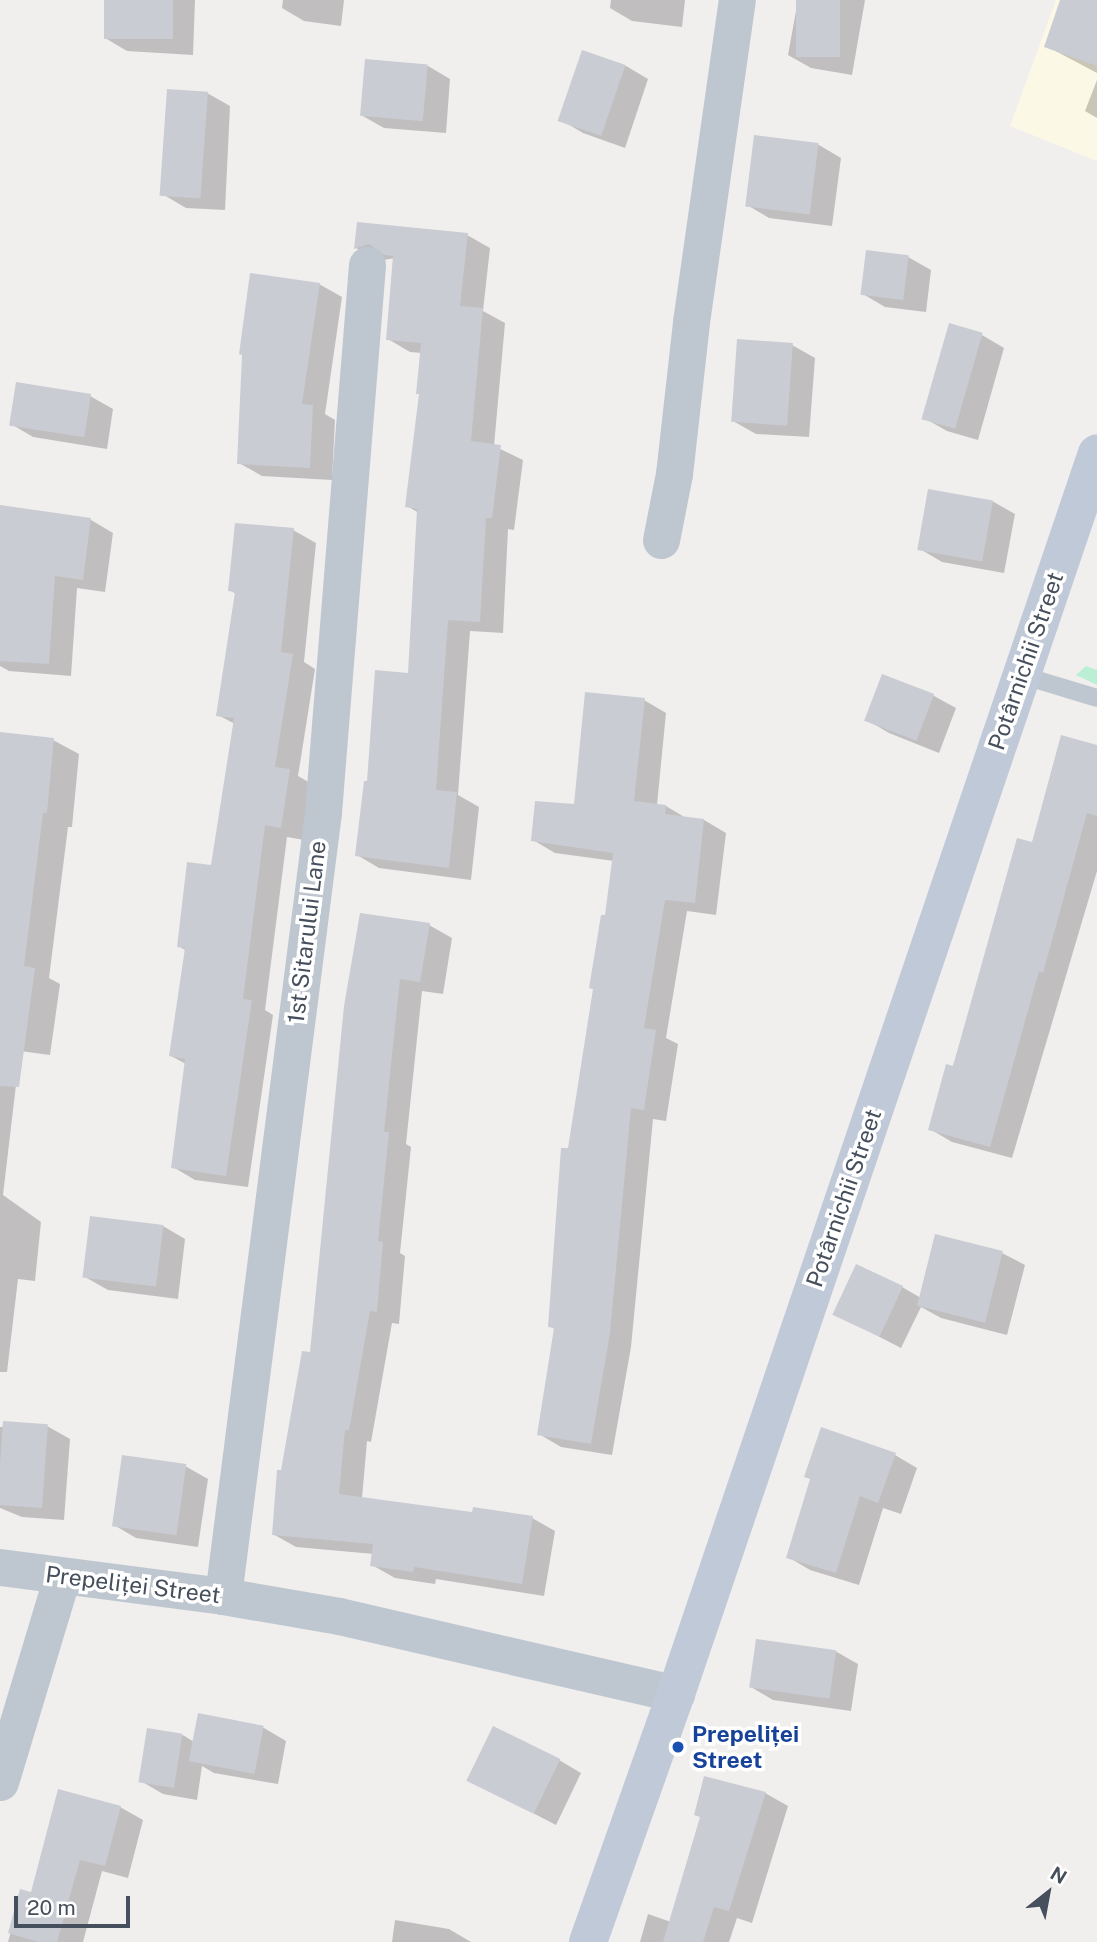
<!DOCTYPE html>
<html>
<head>
<meta charset="utf-8">
<style>
  body { margin:0 }
  #map { position:relative; width:1097px; height:1942px; overflow:hidden; background:#f1eeee; font-family:"Public Sans",sans-serif }
  div>[style] { position:absolute }
  [style*='--x'] { left:calc(var(--x)*1px); top:calc(var(--y)*1px); width:calc(var(--w)*1px); rotate:calc(var(--a)*1deg) }
  .commercial>* { inset:0; background:#fcf8e6 }
  .green>* { inset:0; background:#bbefd5 }
  .shadow>* { inset:0; background:#0003 }
  .building>* { inset:0; background:#caccd4; transform-origin:0 0 }
  .lane>* { height:18px; margin:-9px; padding:0 9px; transform-origin:9px; border-radius:9px; background:#bec7d0 }
  .street>* { height:37px; margin:-18.5px; padding:0 18.5px; transform-origin:18.5px; border-radius:18.5px; background:#bec7d0 }
  .secondary>* { height:38px; margin:-19px; padding:0 19px; transform-origin:19px; border-radius:19px; background:#c0c9d7 }
  .dots>* { width:19px; height:19px; translate:-50% -50%; box-sizing:border-box; border:4px solid #fff; border-radius:50% }
  span { translate:-50% -50%; white-space:nowrap; text-align:center; line-height:1.15; -webkit-text-stroke:7px #fff; paint-order:stroke }
  .street-label { font-size:23px; color:#464f5c }
  .transit-label { font-size:23px; color:#164399; font-weight:700 }
  .left { translate:0 -50%; text-align:left }
  .north { position:absolute; left:1013px; top:1858px; width:70px; height:70px; -webkit-text-stroke:5px #fff; paint-order:stroke; rotate:31deg; font-size:19px; font-weight:700; line-height:28px; text-align:center; color:#464f5c }
  .north::after { content:''; display:block; margin:auto; width:24px; height:32px; background:#464f5c; clip-path:polygon(50% 0,100% 100%,50% 72%,0 100%) }
  .scale { position:absolute; left:14px; top:1896px; width:116px; height:32px; box-sizing:border-box; border:4px solid #464f5c; border-top:0; padding-left:9px; font-size:21px; line-height:24px; white-space:nowrap; color:#464f5c; -webkit-text-stroke:5px #fff; paint-order:stroke }
</style>
</head>
<body>
<div id="map">
  <div class="commercial">
    <div style="clip-path:polygon(1056px 0,1097px 0,1097px 161px,1010px 126px)"></div>
  </div>
  <div class="green">
    <div style="clip-path:polygon(1086px 666px,1097px 670px,1097px 685px,1076px 675px)"></div>
  </div>
  <div class="shadow">
    <div style="clip-path:polygon(106px 0,195px 0,193px 55px,127px 51px,105px 38px)"></div>
    <div style="clip-path:polygon(283px 0,344px 0,341px 26px,304px 21px,282px 8px)"></div>
    <div style="clip-path:polygon(611px 0,685px 0,682px 27px,632px 21px,610px 8px)"></div>
    <div style="clip-path:polygon(798px 0,865px 0,852px 75px,811px 68px,788px 55px)"></div>
    <div style="clip-path:polygon(1062px 0,1097px 1px,1097px 73px,1046px 46px)"></div>
    <div style="clip-path:polygon(584px 53px,626px 66px,648px 79px,625px 148px,583px 133px,561px 120px)"></div>
    <div style="clip-path:polygon(366px 61px,428px 66px,450px 79px,446px 133px,384px 128px,361px 115px)"></div>
    <div style="clip-path:polygon(1097px 80px,1097px 118px,1085px 111px)"></div>
    <div style="clip-path:polygon(207px 93px,230px 106px,225px 210px,186px 208px,164px 195px)"></div>
    <div style="clip-path:polygon(756px 137px,819px 145px,841px 158px,832px 226px,769px 218px,747px 205px)"></div>
    <div style="clip-path:polygon(358px 224px,467px 235px,490px 248px,483px 311px,505px 323px,494px 446px,523px 460px,514px 530px,508px 529px,503px 633px,470px 631px,458px 795px,479px 807px,471px 880px,379px 868px,357px 855px,368px 783px,409px 674px,419px 513px,407px 506px,421px 395px,422px 353px,410px 352px,388px 339px,395px 258px,378px 261px,356px 248px)"></div>
    <div style="clip-path:polygon(908px 257px,931px 270px,926px 312px,885px 307px,863px 294px)"></div>
    <div style="clip-path:polygon(319px 284px,342px 297px,325px 414px,335px 420px,332px 480px,262px 476px,239px 463px)"></div>
    <div style="clip-path:polygon(982px 335px,1004px 348px,978px 440px,947px 431px,924px 418px)"></div>
    <div style="clip-path:polygon(792px 345px,815px 358px,809px 437px,756px 434px,733px 421px)"></div>
    <div style="clip-path:polygon(90px 396px,113px 409px,107px 449px,33px 437px,11px 424px)"></div>
    <div style="clip-path:polygon(992px 501px,1015px 514px,1004px 573px,942px 562px,920px 549px)"></div>
    <div style="clip-path:polygon(0 507px,91px 520px,113px 533px,105px 592px,77px 588px,71px 676px,9px 671px,0 666px)"></div>
    <div style="clip-path:polygon(293px 530px,316px 543px,304px 662px,315px 669px,298px 776px,312px 784px,304px 840px,287px 837px,265px 1010px,273px 1015px,248px 1187px,195px 1180px,173px 1167px,186px 1064px,171px 1056px,187px 951px,178px 946px,213px 867px,235px 724px,218px 715px,236px 594px,230px 590px)"></div>
    <div style="clip-path:polygon(883px 676px,934px 696px,956px 708px,939px 753px,889px 733px,867px 720px)"></div>
    <div style="clip-path:polygon(644px 700px,666px 713px,657px 805px,666px 806px,686px 818px,704px 820px,726px 833px,716px 915px,687px 911px,666px 1038px,678px 1044px,666px 1121px,653px 1119px,631px 1347px,612px 1455px,561px 1447px,539px 1434px,556px 1330px,550px 1326px,569px 1150px,614px 861px,555px 853px,533px 840px,576px 806px)"></div>
    <div style="clip-path:polygon(0 734px,53px 740px,79px 754px,72px 827px,68px 827px,49px 978px,60px 984px,50px 1055px,20px 1051px,3px 1195px,41px 1222px,35px 1281px,18px 1279px,7px 1372px,0 1372px)"></div>
    <div style="clip-path:polygon(1097px 747px,1097px 871px,1012px 1158px,952px 1142px,930px 1129px,1033px 844px)"></div>
    <div style="clip-path:polygon(429px 925px,452px 938px,443px 994px,422px 991px,406px 1144px,411px 1147px,400px 1253px,405px 1256px,399px 1324px,392px 1323px,371px 1442px,367px 1441px,362px 1498px,474px 1514px,532px 1518px,555px 1531px,544px 1596px,436px 1579px,435px 1584px,395px 1578px,372px 1565px,374px 1554px,296px 1547px,273px 1534px,283px 1472px,311px 1354px,345px 1006px)"></div>
    <div style="clip-path:polygon(163px 1226px,185px 1239px,178px 1299px,108px 1290px,85px 1277px)"></div>
    <div style="clip-path:polygon(1002px 1253px,1025px 1265px,1007px 1335px,941px 1318px,921px 1307px,901px 1348px,835px 1314px,902px 1287px,921px 1298px)"></div>
    <div style="clip-path:polygon(47px 1426px,70px 1439px,64px 1520px,22px 1517px,0 1508px,0 1427px)"></div>
    <div style="clip-path:polygon(895px 1455px,917px 1468px,901px 1514px,883px 1508px,859px 1585px,810px 1570px,788px 1557px)"></div>
    <div style="clip-path:polygon(185px 1466px,208px 1479px,198px 1547px,136px 1538px,114px 1525px)"></div>
    <div style="clip-path:polygon(835px 1651px,858px 1664px,851px 1711px,773px 1700px,751px 1687px)"></div>
    <div style="clip-path:polygon(264px 1728px,286px 1741px,278px 1784px,214px 1773px,202px 1766px,197px 1800px,163px 1794px,141px 1781px,183px 1735px,194px 1742px)"></div>
    <div style="clip-path:polygon(559px 1760px,581px 1773px,556px 1825px,469px 1780px)"></div>
    <div style="clip-path:polygon(765px 1793px,788px 1806px,752px 1923px,737px 1918px,729px 1942px,640px 1942px,648px 1914px,671px 1922px)"></div>
    <div style="clip-path:polygon(120px 1807px,143px 1820px,128px 1878px,102px 1871px,83px 1942px,8px 1942px,22px 1891px,32px 1894px)"></div>
    <div style="clip-path:polygon(395px 1920px,449px 1929px,471px 1942px,392px 1942px)"></div>
  </div>
  <div class="building">
    <div style="left:104px;top:0;width:69px;height:39px"></div>
    <div style="left:796px;top:0;width:44px;height:57px"></div>
    <div style="clip-path:polygon(1060px 0,1097px 0,1097px 66px,1044px 47px)"></div>
    <div style="left:582px;top:50px;width:46px;height:75px;rotate:19deg"></div>
    <div style="left:365px;top:59px;width:63px;height:57px;rotate:5deg"></div>
    <div style="left:167px;top:89px;width:41px;height:107px;rotate:4deg"></div>
    <div style="left:754px;top:135px;width:65px;height:72px;rotate:7deg"></div>
    <div style="clip-path:polygon(357px 222px,468px 233px,460px 306px,483px 308px,471px 441px,501px 445px,492px 518px,486px 518px,480px 622px,448px 620px,436px 790px,457px 792px,449px 868px,355px 856px,364px 781px,367px 781px,375px 670px,408px 673px,417px 509px,405px 507px,419px 394px,416px 394px,421px 343px,386px 340px,393px 256px,385px 255px,369px 244px,354px 249px)"></div>
    <div style="left:866px;top:250px;width:43px;height:45px;rotate:7deg"></div>
    <div style="clip-path:polygon(250px 273px,320px 283px,302px 404px,313px 405px,310px 468px,237px 464px,242px 355px,239px 354px)"></div>
    <div style="left:949px;top:323px;width:35px;height:100px;rotate:16deg"></div>
    <div style="left:737px;top:339px;width:56px;height:83px;rotate:4deg"></div>
    <div style="left:16px;top:382px;width:76px;height:44px;rotate:9deg"></div>
    <div style="left:928px;top:489px;width:66px;height:62px;rotate:10deg"></div>
    <div style="clip-path:polygon(0 505px,91px 518px,83px 580px,55px 576px,49px 664px,0 661px)"></div>
    <div style="clip-path:polygon(235px 523px,294px 528px,281px 652px,293px 654px,275px 767px,290px 769px,281px 828px,265px 825px,243px 999px,252px 1000px,226px 1176px,171px 1168px,185px 1059px,169px 1056px,185px 948px,177px 947px,187px 862px,211px 865px,234px 718px,216px 716px,235px 592px,228px 591px)"></div>
    <div style="left:882px;top:674px;width:56px;height:50px;rotate:21deg"></div>
    <div style="clip-path:polygon(585px 692px,645px 698px,634px 801px,666px 805px,665px 814px,704px 819px,695px 903px,665px 900px,644px 1028px,656px 1030px,644px 1110px,631px 1108px,610px 1333px,591px 1444px,537px 1435px,554px 1328px,548px 1327px,561px 1148px,568px 1148px,593px 989px,589px 988px,601px 915px,605px 915px,613px 853px,531px 841px,535px 801px,574px 804px)"></div>
    <div style="clip-path:polygon(0 732px,54px 738px,47px 813px,43px 813px,24px 966px,35px 968px,19px 1087px,0 1086px)"></div>
    <div style="clip-path:polygon(1061px 735px,1097px 745px,1097px 816px,1087px 813px,1043px 973px,1039px 971px,990px 1147px,928px 1130px,946px 1064px,953px 1066px,1017px 838px,1032px 842px)"></div>
    <div style="clip-path:polygon(360px 913px,430px 923px,420px 982px,400px 979px,384px 1132px,389px 1132px,378px 1241px,383px 1242px,377px 1312px,370px 1311px,349px 1430px,345px 1430px,339px 1494px,472px 1512px,473px 1507px,533px 1516px,522px 1584px,414px 1567px,413px 1572px,370px 1566px,373px 1544px,272px 1535px,277px 1470px,281px 1470px,302px 1351px,310px 1352px,344px 1006px)"></div>
    <div style="left:90px;top:1216px;width:74px;height:62px;rotate:7deg"></div>
    <div style="left:935px;top:1234px;width:70px;height:74px;rotate:14deg"></div>
    <div style="left:856px;top:1264px;width:52px;height:56px;rotate:25deg"></div>
    <div style="left:3px;top:1421px;width:45px;height:84px;rotate:4deg"></div>
    <div style="clip-path:polygon(821px 1427px,896px 1453px,878px 1503px,860px 1496px,836px 1573px,786px 1558px,810px 1479px,804px 1477px)"></div>
    <div style="left:122px;top:1455px;width:65px;height:72px;rotate:8deg"></div>
    <div style="left:756px;top:1639px;width:81px;height:49px;rotate:8deg"></div>
    <div style="left:198px;top:1713px;width:67px;height:49px;rotate:11deg"></div>
    <div style="left:493px;top:1726px;width:75px;height:61px;rotate:26deg"></div>
    <div style="left:147px;top:1728px;width:36px;height:55px;rotate:9deg"></div>
    <div style="clip-path:polygon(704px 1776px,766px 1792px,729px 1911px,714px 1907px,703px 1942px,663px 1942px,700px 1817px,694px 1815px)"></div>
    <div style="clip-path:polygon(58px 1789px,121px 1806px,105px 1866px,80px 1860px,57px 1942px,38px 1942px,8px 1933px,20px 1889px,31px 1892px)"></div>
  </div>
  <div class="lane">
    <div style="--x:1021;--y:675;--w:79;--a:16.8"></div>
  </div>
  <div class="street">
    <div style="--x:661;--y:540;--w:67;--a:-78.9"></div>
    <div style="--x:674;--y:474;--w:153;--a:-83.6"></div>
    <div style="--x:691;--y:322;--w:325;--a:-81.9"></div>
    <div style="--x:0;--y:1567;--w:225;--a:7.4"></div>
    <div style="--x:223;--y:1596;--w:118;--a:9.8"></div>
    <div style="--x:339;--y:1616;--w:346;--a:13"></div>
    <div style="--x:223;--y:1596;--w:790;--a:-82.73"></div>
    <div style="--x:323;--y:812;--w:549;--a:-85.4"></div>
    <div style="--x:0;--y:1782;--w:214;--a:-73.2"></div>
  </div>
  <div class="secondary">
    <div style="--x:588;--y:1942;--w:263;--a:-70.5"></div>
    <div style="--x:676;--y:1694;--w:1310;--a:-71.26"></div>
  </div>
  <div class="dots">
    <div style="left:678px;top:1747px;background:#1a4fb4"></div>
  </div>
  <div class="street-label">
    <span style="left:1026px;top:661px;rotate:-71deg">Potârnichii Street</span>
    <span style="left:307px;top:932px;rotate:-83deg">1st Sitarului Lane</span>
    <span style="left:844px;top:1198px;rotate:-71deg">Potârnichii Street</span>
    <span style="left:133px;top:1585px;rotate:7deg">Prepeliței Street</span>
  </div>
  <div class="transit-label">
    <span class="left" style="left:692px;top:1747px">Prepeliței<br>Street</span>
  </div>
  <div class="north">N</div>
  <div class="scale">20 m</div>
</div>
</body>
</html>
